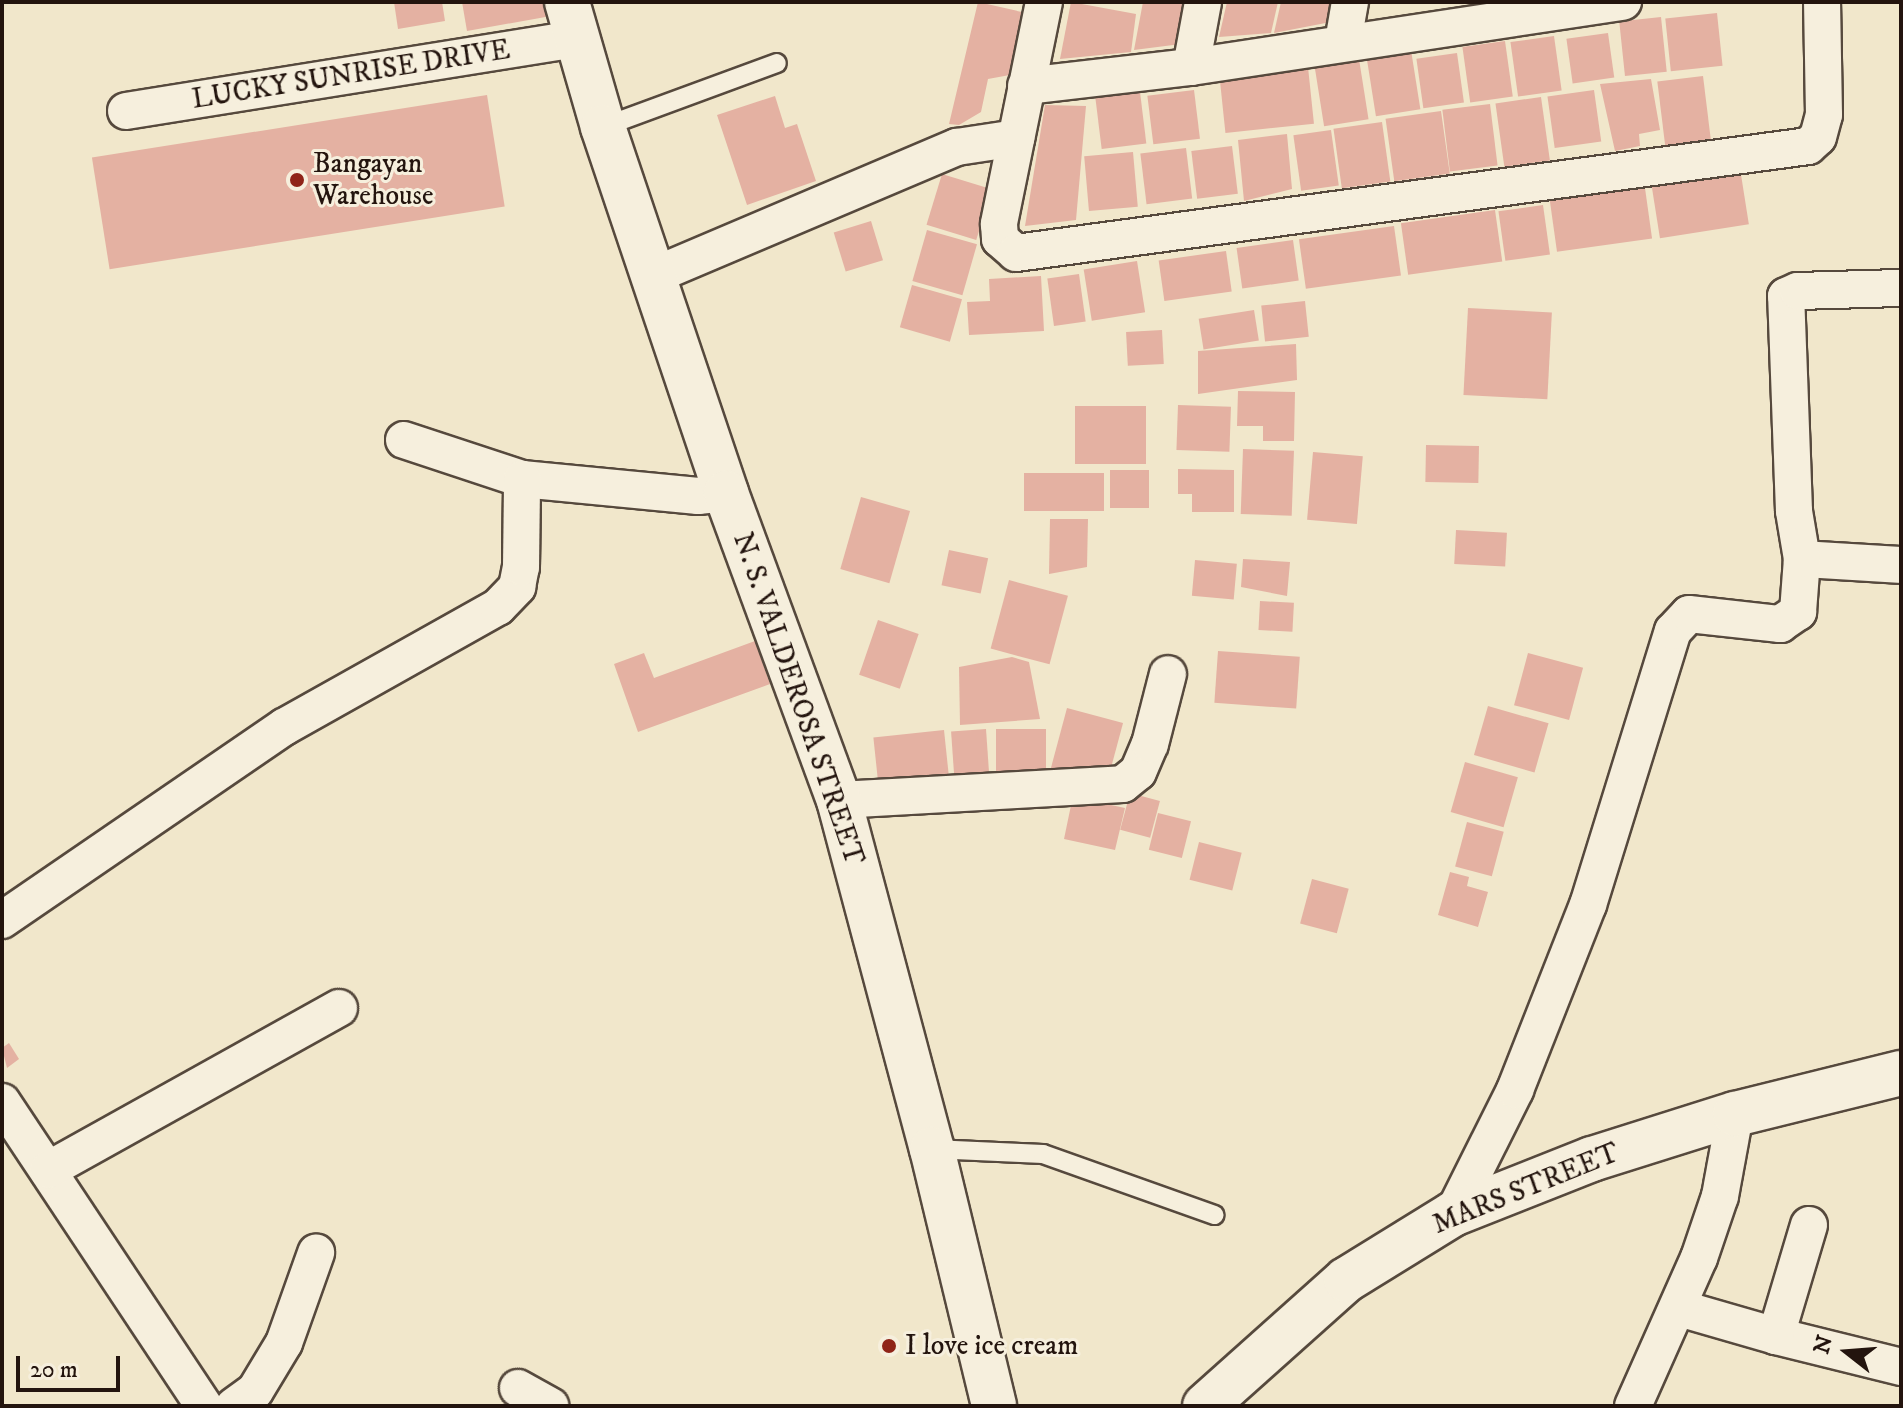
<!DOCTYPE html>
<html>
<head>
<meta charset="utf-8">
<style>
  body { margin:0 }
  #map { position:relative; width:1903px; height:1408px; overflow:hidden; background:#f1e7cb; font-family:"IM FELL DW Pica",serif }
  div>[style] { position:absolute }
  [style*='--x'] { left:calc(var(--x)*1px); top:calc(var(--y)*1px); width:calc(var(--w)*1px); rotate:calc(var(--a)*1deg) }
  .building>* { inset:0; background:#e4b1a2; transform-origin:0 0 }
  .roads { filter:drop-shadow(2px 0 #56493d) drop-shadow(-2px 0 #56493d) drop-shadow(0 2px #56493d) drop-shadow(0 -2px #56493d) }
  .lane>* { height:18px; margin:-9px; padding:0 9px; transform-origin:9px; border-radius:9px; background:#f6efdd }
  .street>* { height:36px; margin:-18px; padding:0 18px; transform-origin:18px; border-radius:18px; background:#f6efdd }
  .secondary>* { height:44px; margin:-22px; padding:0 22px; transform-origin:22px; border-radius:22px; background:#f6efdd }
  .dots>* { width:22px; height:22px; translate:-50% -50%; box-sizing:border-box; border:4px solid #f6efdd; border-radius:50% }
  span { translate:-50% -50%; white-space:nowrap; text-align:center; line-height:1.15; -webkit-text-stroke:6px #f6efdd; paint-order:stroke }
  .street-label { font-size:28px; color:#23140e }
  .poi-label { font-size:28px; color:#23140e }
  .left { translate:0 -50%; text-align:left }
  .frame { position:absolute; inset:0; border:4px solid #23140e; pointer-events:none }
  .north { position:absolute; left:1807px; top:1312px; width:80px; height:80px; -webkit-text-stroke:6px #f6efdd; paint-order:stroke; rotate:287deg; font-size:22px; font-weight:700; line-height:32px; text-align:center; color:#23140e }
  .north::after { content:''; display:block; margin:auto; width:28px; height:36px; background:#23140e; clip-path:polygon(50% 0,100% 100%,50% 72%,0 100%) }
  .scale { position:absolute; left:16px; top:1356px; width:104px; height:36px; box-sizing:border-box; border:4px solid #23140e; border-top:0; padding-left:10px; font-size:24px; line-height:28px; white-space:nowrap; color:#23140e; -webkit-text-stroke:6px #f6efdd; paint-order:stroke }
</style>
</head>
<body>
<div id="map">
  <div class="building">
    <div style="clip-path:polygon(394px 2px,442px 2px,445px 21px,398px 29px)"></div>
    <div style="clip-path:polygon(462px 2px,548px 2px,551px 16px,467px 31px)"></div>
    <div style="clip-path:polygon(978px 2px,1035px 15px,1021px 73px,988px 79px,981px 112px,959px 125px,949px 124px)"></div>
    <div style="clip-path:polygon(1071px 2px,1136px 14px,1131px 52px,1060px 59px)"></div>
    <div style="clip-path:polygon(1143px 2px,1188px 2px,1181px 44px,1134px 50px)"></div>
    <div style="clip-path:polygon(1227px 2px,1278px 2px,1271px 33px,1219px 37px)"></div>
    <div style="clip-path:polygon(1281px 2px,1340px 2px,1336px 21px,1274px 33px)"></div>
    <div style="left:1717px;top:13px;width:53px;height:52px;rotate:84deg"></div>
    <div style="left:1661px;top:17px;width:55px;height:42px;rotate:84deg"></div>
    <div style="left:1608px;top:33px;width:45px;height:42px;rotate:82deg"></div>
    <div style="left:1554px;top:36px;width:55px;height:44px;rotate:82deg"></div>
    <div style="left:1505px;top:41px;width:56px;height:43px;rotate:82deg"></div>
    <div style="left:1411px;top:50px;width:60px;height:45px;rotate:81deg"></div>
    <div style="left:1457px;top:53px;width:50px;height:41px;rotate:82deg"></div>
    <div style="left:1359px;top:59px;width:61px;height:45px;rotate:81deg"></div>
    <div style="left:1308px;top:67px;width:57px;height:89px;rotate:84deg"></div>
    <div style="left:1703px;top:76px;width:64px;height:46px;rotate:83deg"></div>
    <div style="clip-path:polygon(1651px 79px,1660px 130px,1639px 134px,1640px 146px,1615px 151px,1600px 84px)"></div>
    <div style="left:1194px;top:90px;width:49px;height:47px;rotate:83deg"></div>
    <div style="left:1594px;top:90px;width:52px;height:47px;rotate:82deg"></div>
    <div style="left:1140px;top:92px;width:52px;height:45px;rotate:83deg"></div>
    <div style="left:487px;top:95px;width:113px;height:400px;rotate:81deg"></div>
    <div style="clip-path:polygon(775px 96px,785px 128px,797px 124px,816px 181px,747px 205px,717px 115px)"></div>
    <div style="left:1541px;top:97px;width:64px;height:46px;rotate:82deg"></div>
    <div style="left:1490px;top:104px;width:62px;height:48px;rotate:83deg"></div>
    <div style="clip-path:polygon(1045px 105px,1086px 106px,1076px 220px,1025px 226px)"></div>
    <div style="left:1441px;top:111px;width:63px;height:56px;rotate:82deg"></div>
    <div style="left:1382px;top:122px;width:60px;height:49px;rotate:82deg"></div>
    <div style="left:1331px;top:130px;width:56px;height:38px;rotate:82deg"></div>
    <div style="clip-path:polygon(1287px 134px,1292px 189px,1244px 201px,1238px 140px)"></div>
    <div style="left:1232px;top:146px;width:48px;height:41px;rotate:83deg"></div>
    <div style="left:1186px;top:148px;width:51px;height:46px;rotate:83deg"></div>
    <div style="left:1133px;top:152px;width:55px;height:49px;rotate:85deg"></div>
    <div style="left:1739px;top:162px;width:63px;height:90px;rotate:81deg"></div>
    <div style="left:942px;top:174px;width:52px;height:53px;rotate:17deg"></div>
    <div style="left:1644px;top:181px;width:58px;height:96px;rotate:82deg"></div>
    <div style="left:1543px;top:205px;width:50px;height:45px;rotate:82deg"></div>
    <div style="left:1495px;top:210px;width:52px;height:95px;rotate:82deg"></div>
    <div style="left:871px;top:221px;width:41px;height:39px;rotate:73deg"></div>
    <div style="left:1394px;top:226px;width:50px;height:96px;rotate:82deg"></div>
    <div style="left:927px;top:230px;width:52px;height:53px;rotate:16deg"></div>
    <div style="left:1293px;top:240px;width:41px;height:57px;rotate:82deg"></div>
    <div style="left:1226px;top:251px;width:41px;height:68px;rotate:82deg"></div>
    <div style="left:1137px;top:261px;width:52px;height:54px;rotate:81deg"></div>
    <div style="left:1079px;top:274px;width:48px;height:32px;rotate:82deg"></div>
    <div style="clip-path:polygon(1041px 276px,1044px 331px,969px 335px,967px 302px,990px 301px,989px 279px)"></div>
    <div style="left:912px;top:285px;width:52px;height:44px;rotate:16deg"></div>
    <div style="left:1305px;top:301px;width:36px;height:44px;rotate:84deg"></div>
    <div style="left:1468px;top:308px;width:84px;height:87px;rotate:3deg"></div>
    <div style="left:1254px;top:310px;width:31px;height:56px;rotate:81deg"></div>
    <div style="left:1162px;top:330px;width:34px;height:36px;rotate:87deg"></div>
    <div style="clip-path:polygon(1296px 344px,1297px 380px,1198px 394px,1198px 351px)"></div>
    <div style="clip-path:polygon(1238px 391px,1295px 392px,1294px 441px,1263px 441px,1263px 426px,1237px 426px)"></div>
    <div style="left:1178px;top:405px;width:53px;height:45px;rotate:2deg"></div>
    <div style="left:1075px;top:406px;width:71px;height:58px"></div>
    <div style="left:1426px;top:445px;width:53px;height:37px;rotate:1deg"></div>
    <div style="left:1243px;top:449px;width:51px;height:65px;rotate:2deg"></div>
    <div style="left:1313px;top:452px;width:50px;height:68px;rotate:5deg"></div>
    <div style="clip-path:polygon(1178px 469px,1234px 470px,1234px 512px,1192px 512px,1192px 494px,1178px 494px)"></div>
    <div style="left:1110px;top:470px;width:39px;height:38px"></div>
    <div style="left:1024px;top:473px;width:80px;height:38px"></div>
    <div style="left:861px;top:497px;width:51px;height:75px;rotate:16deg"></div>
    <div style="clip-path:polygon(1050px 519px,1088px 519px,1087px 567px,1049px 574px)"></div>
    <div style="left:1456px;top:530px;width:51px;height:34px;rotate:3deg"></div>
    <div style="left:949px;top:550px;width:40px;height:36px;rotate:12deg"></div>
    <div style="clip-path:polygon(1243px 559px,1290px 562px,1287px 596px,1241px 587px)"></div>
    <div style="left:1195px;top:560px;width:42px;height:36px;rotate:5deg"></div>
    <div style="left:1009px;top:580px;width:61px;height:71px;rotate:15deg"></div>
    <div style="left:1260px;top:601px;width:34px;height:29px;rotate:3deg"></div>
    <div style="left:878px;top:620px;width:43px;height:58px;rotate:19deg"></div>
    <div style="clip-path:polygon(755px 641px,770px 684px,638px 732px,614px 664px,644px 653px,654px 678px)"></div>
    <div style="left:1218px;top:651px;width:82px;height:52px;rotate:4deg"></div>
    <div style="left:1528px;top:653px;width:57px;height:54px;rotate:15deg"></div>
    <div style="clip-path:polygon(1012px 657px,1029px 662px,1040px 719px,960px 725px,959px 667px)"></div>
    <div style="left:1488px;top:706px;width:63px;height:51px;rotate:16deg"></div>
    <div style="left:1067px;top:708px;width:58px;height:62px;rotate:15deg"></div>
    <div style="left:986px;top:729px;width:48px;height:35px;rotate:86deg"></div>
    <div style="left:1046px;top:729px;width:47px;height:50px;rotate:90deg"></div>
    <div style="left:944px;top:730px;width:54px;height:71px;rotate:84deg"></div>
    <div style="left:1465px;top:762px;width:55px;height:52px;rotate:16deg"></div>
    <div style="clip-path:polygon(1075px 786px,1113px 795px,1111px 805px,1125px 808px,1115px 850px,1064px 839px)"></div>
    <div style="left:1130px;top:793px;width:31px;height:38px;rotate:15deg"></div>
    <div style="left:1158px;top:813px;width:34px;height:38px;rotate:14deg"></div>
    <div style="left:1467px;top:822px;width:38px;height:46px;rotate:15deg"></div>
    <div style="left:1199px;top:842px;width:44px;height:39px;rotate:14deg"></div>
    <div style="clip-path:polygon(1450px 872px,1469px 877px,1467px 886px,1488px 892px,1478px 927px,1438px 915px)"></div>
    <div style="left:1312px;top:879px;width:38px;height:46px;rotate:15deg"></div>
    <div style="clip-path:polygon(9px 1043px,19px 1059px,7px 1068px,2px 1048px)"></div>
  </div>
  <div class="roads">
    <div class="lane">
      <div style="--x:603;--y:127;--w:185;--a:-20.2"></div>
      <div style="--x:932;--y:1149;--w:111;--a:2.6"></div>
      <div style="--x:1043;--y:1154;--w:182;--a:19.6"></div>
    </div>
    <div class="street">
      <div style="--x:1044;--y:2;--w:227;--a:101.5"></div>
      <div style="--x:999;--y:224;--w:15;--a:86"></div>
      <div style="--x:1000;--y:239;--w:21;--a:41"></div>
      <div style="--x:1016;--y:253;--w:799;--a:-7.69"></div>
      <div style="--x:1808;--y:146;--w:13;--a:-42"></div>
      <div style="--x:1818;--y:137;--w:23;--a:-75"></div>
      <div style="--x:1824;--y:115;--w:113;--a:-91"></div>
      <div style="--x:1343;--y:42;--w:41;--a:-80.1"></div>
      <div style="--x:1191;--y:67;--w:66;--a:-79.5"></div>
      <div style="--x:1026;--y:86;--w:166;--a:-6.6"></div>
      <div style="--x:1191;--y:67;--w:437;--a:-8.6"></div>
      <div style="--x:126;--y:111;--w:456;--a:-9.1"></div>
      <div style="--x:655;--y:275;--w:328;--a:-23"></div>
      <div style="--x:957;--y:147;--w:60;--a:-8.7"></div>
      <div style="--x:404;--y:440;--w:124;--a:18.3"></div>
      <div style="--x:522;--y:479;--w:177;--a:5.5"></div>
      <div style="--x:698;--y:496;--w:28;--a:-6"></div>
      <div style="--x:1802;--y:559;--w:99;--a:3.5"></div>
      <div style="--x:839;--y:800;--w:284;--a:-3.2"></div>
      <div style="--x:1123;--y:784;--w:19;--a:-39"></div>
      <div style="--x:1138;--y:772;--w:30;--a:-67"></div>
      <div style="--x:1150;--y:744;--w:72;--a:-75.6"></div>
      <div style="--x:2;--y:920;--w:342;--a:-34.4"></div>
      <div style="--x:284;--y:727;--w:245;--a:-29.3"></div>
      <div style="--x:498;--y:607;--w:28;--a:-46"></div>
      <div style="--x:517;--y:587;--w:20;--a:-79"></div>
      <div style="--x:521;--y:567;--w:88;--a:-89.3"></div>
      <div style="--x:2;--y:1102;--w:365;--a:56.4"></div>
      <div style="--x:48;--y:1170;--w:333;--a:-29.1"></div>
      <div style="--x:1453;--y:1214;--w:139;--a:-63.4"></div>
      <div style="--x:1515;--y:1090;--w:199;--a:-68.5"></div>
      <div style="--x:1588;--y:905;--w:287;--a:-72.8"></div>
      <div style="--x:1673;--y:631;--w:23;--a:-47"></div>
      <div style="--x:1689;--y:614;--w:92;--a:6.3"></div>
      <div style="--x:1780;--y:624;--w:22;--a:-34"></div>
      <div style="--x:1798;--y:612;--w:53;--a:-85.7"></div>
      <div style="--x:1802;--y:559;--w:49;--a:-99.5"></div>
      <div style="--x:1794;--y:511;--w:215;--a:-92.1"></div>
      <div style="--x:1786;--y:296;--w:13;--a:-23"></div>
      <div style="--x:1798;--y:291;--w:103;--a:-1.7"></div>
      <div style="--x:1809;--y:1225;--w:116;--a:106.6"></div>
      <div style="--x:1776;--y:1336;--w:129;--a:13.9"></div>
      <div style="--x:1679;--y:1308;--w:101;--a:16.1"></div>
      <div style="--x:518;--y:1388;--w:37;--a:29"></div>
      <div style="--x:234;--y:1406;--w:26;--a:-36"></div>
      <div style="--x:255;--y:1391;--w:56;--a:-58.9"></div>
      <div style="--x:284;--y:1343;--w:96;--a:-70.4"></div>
      <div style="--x:1633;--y:1406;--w:162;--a:-66"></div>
      <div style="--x:1699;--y:1258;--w:65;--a:-71.3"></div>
      <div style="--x:1720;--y:1196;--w:83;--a:-79.6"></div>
    </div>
    <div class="secondary">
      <div style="--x:567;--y:2;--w:130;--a:73.9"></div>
      <div style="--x:603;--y:127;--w:386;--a:71.4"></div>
      <div style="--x:726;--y:493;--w:327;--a:69.8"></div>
      <div style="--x:839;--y:800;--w:361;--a:75.1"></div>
      <div style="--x:932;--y:1149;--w:264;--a:76.4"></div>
      <div style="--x:1205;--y:1406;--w:189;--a:-41.8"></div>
      <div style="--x:1346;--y:1280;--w:126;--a:-31.7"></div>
      <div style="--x:1453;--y:1214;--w:149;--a:-21.6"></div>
      <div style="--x:1592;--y:1159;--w:150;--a:-17.5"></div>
      <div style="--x:1735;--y:1114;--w:171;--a:-13.9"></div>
    </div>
  </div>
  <div class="dots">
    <div style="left:297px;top:180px;background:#8f2418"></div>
    <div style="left:889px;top:1346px;background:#8f2418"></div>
  </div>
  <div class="street-label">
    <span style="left:351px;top:75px;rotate:-9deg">LUCKY SUNRISE DRIVE</span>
    <span style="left:798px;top:699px;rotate:71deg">N. S. VALDEROSA STREET</span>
    <span style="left:1526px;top:1189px;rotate:-22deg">MARS STREET</span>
  </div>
  <div class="poi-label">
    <span class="left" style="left:313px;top:180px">Bangayan<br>Warehouse</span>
    <span class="left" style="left:905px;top:1346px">I love ice cream</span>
  </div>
  <div class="frame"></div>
  <div class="north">N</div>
  <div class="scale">20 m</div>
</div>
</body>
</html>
